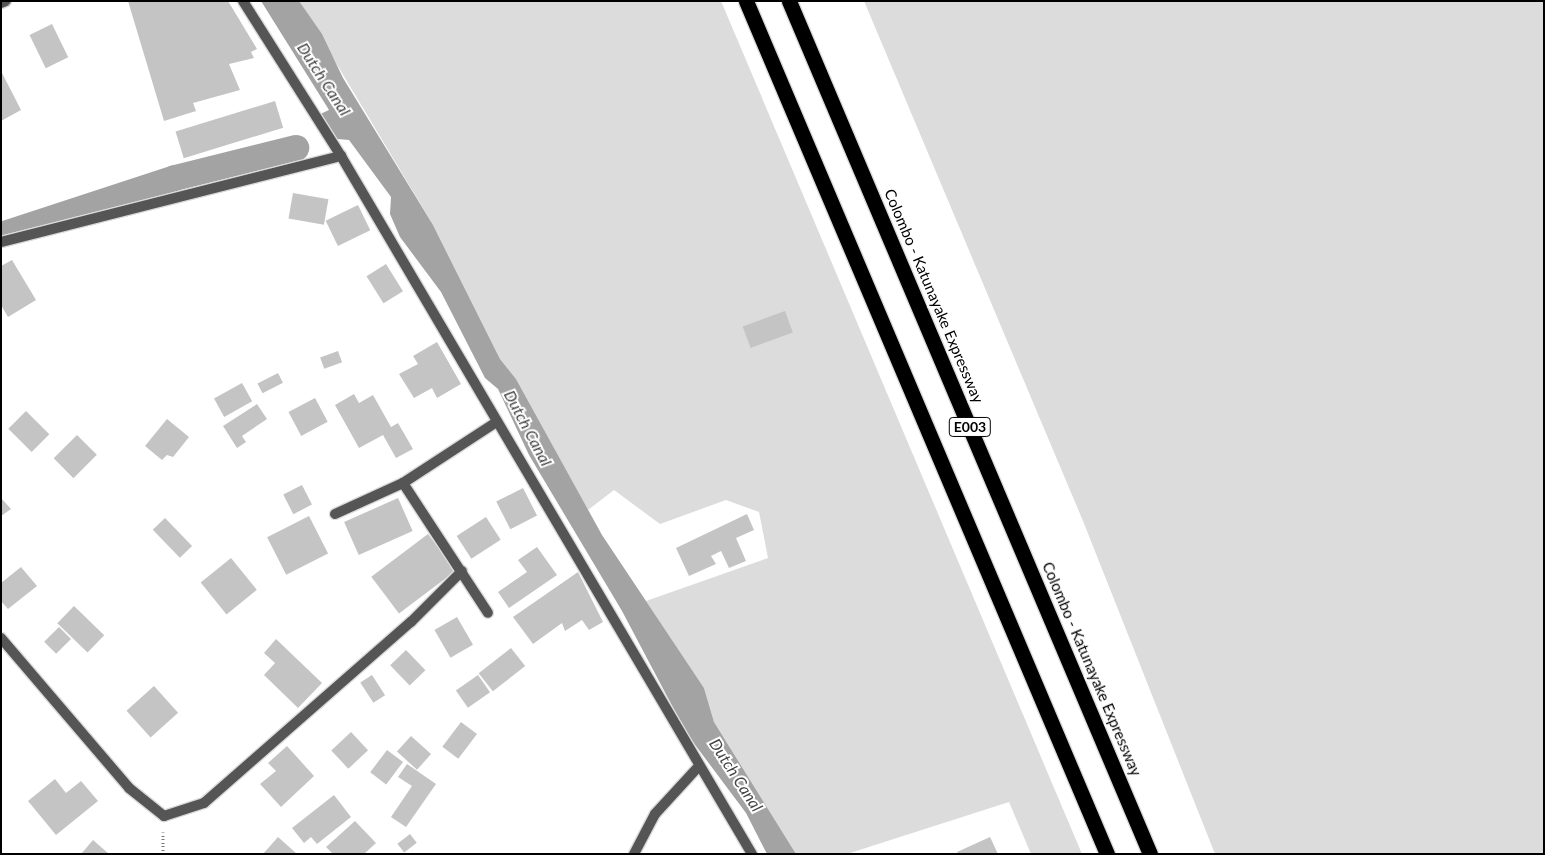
<!DOCTYPE html>
<html>
<head>
<meta charset="utf-8">
<style>
  body { margin:0 }
  #map { position:relative; width:1545px; height:855px; overflow:hidden; background:#fff; font-family:Lato,sans-serif }
  div>[style] { position:absolute }
  [style*='--x'] { left:calc(var(--x)*1px); top:calc(var(--y)*1px); width:calc(var(--w)*1px); rotate:calc(var(--a)*1deg) }
  .green>* { inset:0; background:#dcdcdc }
  .water>* { inset:0; background:#a3a3a3 }
  .canal>* { height:26px; margin:-13px; padding:0 13px; transform-origin:13px; border-radius:13px; background:#a3a3a3 }
  .building>* { inset:0; background:#c4c4c4; transform-origin:0 0 }
  .path>* { height:3px; margin-top:-1.5px; transform-origin:0; background:repeating-linear-gradient(90deg,#777 0 1px,transparent 0 3.5px) }
  .roads { filter:drop-shadow(1px 0 #dbdbdb) drop-shadow(-1px 0 #dbdbdb) drop-shadow(0 1px #dbdbdb) drop-shadow(0 -1px #dbdbdb) }
  .street>* { height:10px; margin:-5px; padding:0 5px; transform-origin:5px; border-radius:5px; background:#555 }
  .highway>* { height:15px; margin:-7.5px; padding:0 7.5px; transform-origin:7.5px; border-radius:7.5px; background:#000 }
  span { translate:-50% -50%; white-space:nowrap; text-align:center; line-height:1.15; -webkit-text-stroke:4px #fff; paint-order:stroke }
  .shield-label span { padding:1px 4px; background:#fff; border:1px solid; border-radius:4px; -webkit-text-stroke-width:0 }
  .shield-label { font-size:14px; color:#000; font-weight:700 }
  .street-label { font-size:15px; color:#000 }
  .water-label { font-size:16px; color:#444; font-style:italic }
  .frame { position:absolute; inset:0; border:2px solid #000; pointer-events:none }
</style>
</head>
<body>
<div id="map">
  <div class="green">
    <div style="clip-path:polygon(299px 1px,721px 1px,1082px 854px,1031px 854px,1009px 802px,847px 854px,796px 854px,714px 722px,704px 688px,646px 601px,768px 558px,759px 512px,726px 500px,660px 524px,614px 490px,588px 510px,516px 379px,500px 359px,433px 225px)"></div>
    <div style="clip-path:polygon(864px 1px,1544px 1px,1544px 854px,1215px 854px,1083px 521px)"></div>
  </div>
  <div class="water">
    <div style="clip-path:polygon(261px 1px,299px 1px,322px 34px,343px 78px,433px 225px,500px 359px,516px 379px,602px 535px,704px 688px,714px 722px,796px 854px,767px 854px,746px 813px,687px 734px,622px 611px,529px 455px,498px 389px,485px 378px,441px 292px,400px 237px,390px 214px,391px 197px,349px 140px,326px 138px,316px 116px,329px 110px)"></div>
  </div>
  <div class="canal">
    <div style="--x:1;--y:235;--w:183;--a:-18.1"></div>
    <div style="--x:175;--y:178;--w:125;--a:-13.9"></div>
  </div>
  <div class="building">
    <div style="clip-path:polygon(128px 1px,228px 1px,257px 49px,251px 52px,254px 58px,229px 64px,240px 90px,193px 103px,196px 111px,164px 121px)"></div>
    <div style="left:52px;top:24px;width:37px;height:25px;rotate:64deg"></div>
    <div style="clip-path:polygon(1px 71px,21px 110px,1px 121px)"></div>
    <div style="left:275px;top:101px;width:28px;height:104px;rotate:73deg"></div>
    <div style="left:293px;top:193px;width:36px;height:26px;rotate:10deg"></div>
    <div style="left:358px;top:205px;width:28px;height:36px;rotate:64deg"></div>
    <div style="clip-path:polygon(12px 260px,36px 300px,8px 317px,1px 305px,1px 266px)"></div>
    <div style="left:386px;top:264px;width:32px;height:23px;rotate:58deg"></div>
    <div style="left:785px;top:311px;width:23px;height:45px;rotate:70deg"></div>
    <div style="clip-path:polygon(437px 342px,461px 384px,437px 398px,432px 388px,414px 398px,399px 374px,418px 364px,413px 356px)"></div>
    <div style="left:338px;top:351px;width:12px;height:19px;rotate:70deg"></div>
    <div style="left:278px;top:373px;width:11px;height:23px;rotate:63deg"></div>
    <div style="left:242px;top:383px;width:21px;height:32px;rotate:61deg"></div>
    <div style="clip-path:polygon(354px 394px,359px 403px,373px 395px,391px 427px,398px 423px,413px 449px,396px 458px,383px 435px,359px 448px,335px 405px)"></div>
    <div style="left:315px;top:398px;width:27px;height:30px;rotate:62deg"></div>
    <div style="clip-path:polygon(257px 404px,267px 419px,242px 436px,246px 442px,237px 448px,223px 426px)"></div>
    <div style="left:26px;top:411px;width:33px;height:25px;rotate:45deg"></div>
    <div style="clip-path:polygon(167px 419px,189px 437px,173px 457px,167px 455px,162px 460px,145px 446px)"></div>
    <div style="left:77px;top:435px;width:28px;height:33px;rotate:45deg"></div>
    <div style="left:302px;top:485px;width:22px;height:21px;rotate:63deg"></div>
    <div style="left:523px;top:488px;width:31px;height:30px;rotate:63deg"></div>
    <div style="clip-path:polygon(1px 498px,11px 509px,1px 516px)"></div>
    <div style="left:398px;top:498px;width:36px;height:59px;rotate:66deg"></div>
    <div style="clip-path:polygon(747px 514px,754px 530px,736px 538px,746px 561px,729px 568px,721px 551px,711px 556px,716px 564px,689px 576px,676px 548px)"></div>
    <div style="left:309px;top:516px;width:42px;height:47px;rotate:63deg"></div>
    <div style="left:486px;top:517px;width:27px;height:35px;rotate:57deg"></div>
    <div style="left:165px;top:518px;width:39px;height:17px;rotate:46deg"></div>
    <div style="left:428px;top:534px;width:46px;height:71px;rotate:53deg"></div>
    <div style="clip-path:polygon(537px 547px,557px 575px,509px 608px,498px 592px,527px 572px,518px 560px)"></div>
    <div style="left:231px;top:558px;width:41px;height:39px;rotate:51deg"></div>
    <div style="clip-path:polygon(21px 567px,37px 586px,8px 609px,1px 601px,1px 583px)"></div>
    <div style="clip-path:polygon(578px 572px,603px 622px,589px 630px,582px 620px,565px 631px,562px 623px,533px 644px,513px 617px)"></div>
    <div style="left:74px;top:606px;width:42px;height:24px;rotate:44deg"></div>
    <div style="left:457px;top:617px;width:32px;height:26px;rotate:60deg"></div>
    <div style="left:59px;top:627px;width:17px;height:21px;rotate:45deg"></div>
    <div style="clip-path:polygon(276px 639px,322px 683px,298px 708px,264px 675px,275px 663px,264px 653px)"></div>
    <div style="left:511px;top:648px;width:23px;height:41px;rotate:52deg"></div>
    <div style="left:406px;top:650px;width:28px;height:22px;rotate:46deg"></div>
    <div style="left:372px;top:675px;width:24px;height:14px;rotate:57deg"></div>
    <div style="left:478px;top:675px;width:21px;height:27px;rotate:55deg"></div>
    <div style="left:154px;top:686px;width:36px;height:37px;rotate:48deg"></div>
    <div style="left:461px;top:722px;width:20px;height:31px;rotate:37deg"></div>
    <div style="left:351px;top:732px;width:25px;height:27px;rotate:47deg"></div>
    <div style="left:411px;top:736px;width:27px;height:21px;rotate:42deg"></div>
    <div style="clip-path:polygon(287px 746px,314px 776px,281px 807px,260px 784px,276px 771px,268px 763px)"></div>
    <div style="left:387px;top:750px;width:20px;height:28px;rotate:37deg"></div>
    <div style="clip-path:polygon(407px 764px,436px 784px,406px 827px,391px 817px,412px 786px,398px 777px)"></div>
    <div style="clip-path:polygon(55px 779px,66px 793px,81px 781px,98px 801px,56px 835px,28px 801px)"></div>
    <div style="clip-path:polygon(334px 795px,351px 817px,317px 844px,311px 837px,304px 843px,292px 828px)"></div>
    <div style="clip-path:polygon(355px 821px,376px 843px,364px 854px,333px 854px,326px 847px)"></div>
    <div style="left:410px;top:834px;width:11px;height:16px;rotate:52deg"></div>
    <div style="clip-path:polygon(278px 837px,297px 854px,263px 854px)"></div>
    <div style="clip-path:polygon(990px 837px,998px 854px,958px 854px,957px 852px)"></div>
    <div style="clip-path:polygon(93px 840px,109px 854px,81px 854px)"></div>
  </div>
  <div class="path">
    <div style="--x:163;--y:854;--w:22;--a:-90"></div>
  </div>
  <div class="roads">
    <div class="street">
      <div style="--x:243;--y:1;--w:183;--a:57.7"></div>
      <div style="--x:341;--y:156;--w:810;--a:59.51"></div>
      <div style="--x:1;--y:3;--w:5;--a:-22"></div>
      <div style="--x:1;--y:242;--w:351;--a:-14.2"></div>
      <div style="--x:403;--y:483;--w:155;--a:56.8"></div>
      <div style="--x:335;--y:514;--w:75;--a:-24.5"></div>
      <div style="--x:403;--y:483;--w:110;--a:-33.1"></div>
      <div style="--x:1;--y:638;--w:197;--a:49.5"></div>
      <div style="--x:129;--y:788;--w:45;--a:38.7"></div>
      <div style="--x:164;--y:816;--w:42;--a:-18"></div>
      <div style="--x:204;--y:803;--w:275;--a:-41.2"></div>
      <div style="--x:411;--y:622;--w:72;--a:-45"></div>
      <div style="--x:634;--y:854;--w:45;--a:-62.3"></div>
      <div style="--x:655;--y:814;--w:65;--a:-47.5"></div>
    </div>
    <div class="highway">
      <div style="--x:746;--y:1;--w:926;--a:67.06"></div>
      <div style="--x:789;--y:1;--w:926;--a:67.06"></div>
    </div>
  </div>
  <div class="shield-label">
    <span style="left:970px;top:427px">E003</span>
  </div>
  <div class="street-label">
    <span style="left:934px;top:296px;rotate:67deg">Colombo - Katunayake Expressway</span>
    <span style="left:1092px;top:669px;rotate:67deg">Colombo - Katunayake Expressway</span>
  </div>
  <div class="water-label">
    <span style="left:324px;top:79px;rotate:57deg">Dutch Canal</span>
    <span style="left:528px;top:428px;rotate:62deg">Dutch Canal</span>
    <span style="left:736px;top:775px;rotate:57deg">Dutch Canal</span>
  </div>
  <div class="frame"></div>
</div>
</body>
</html>
